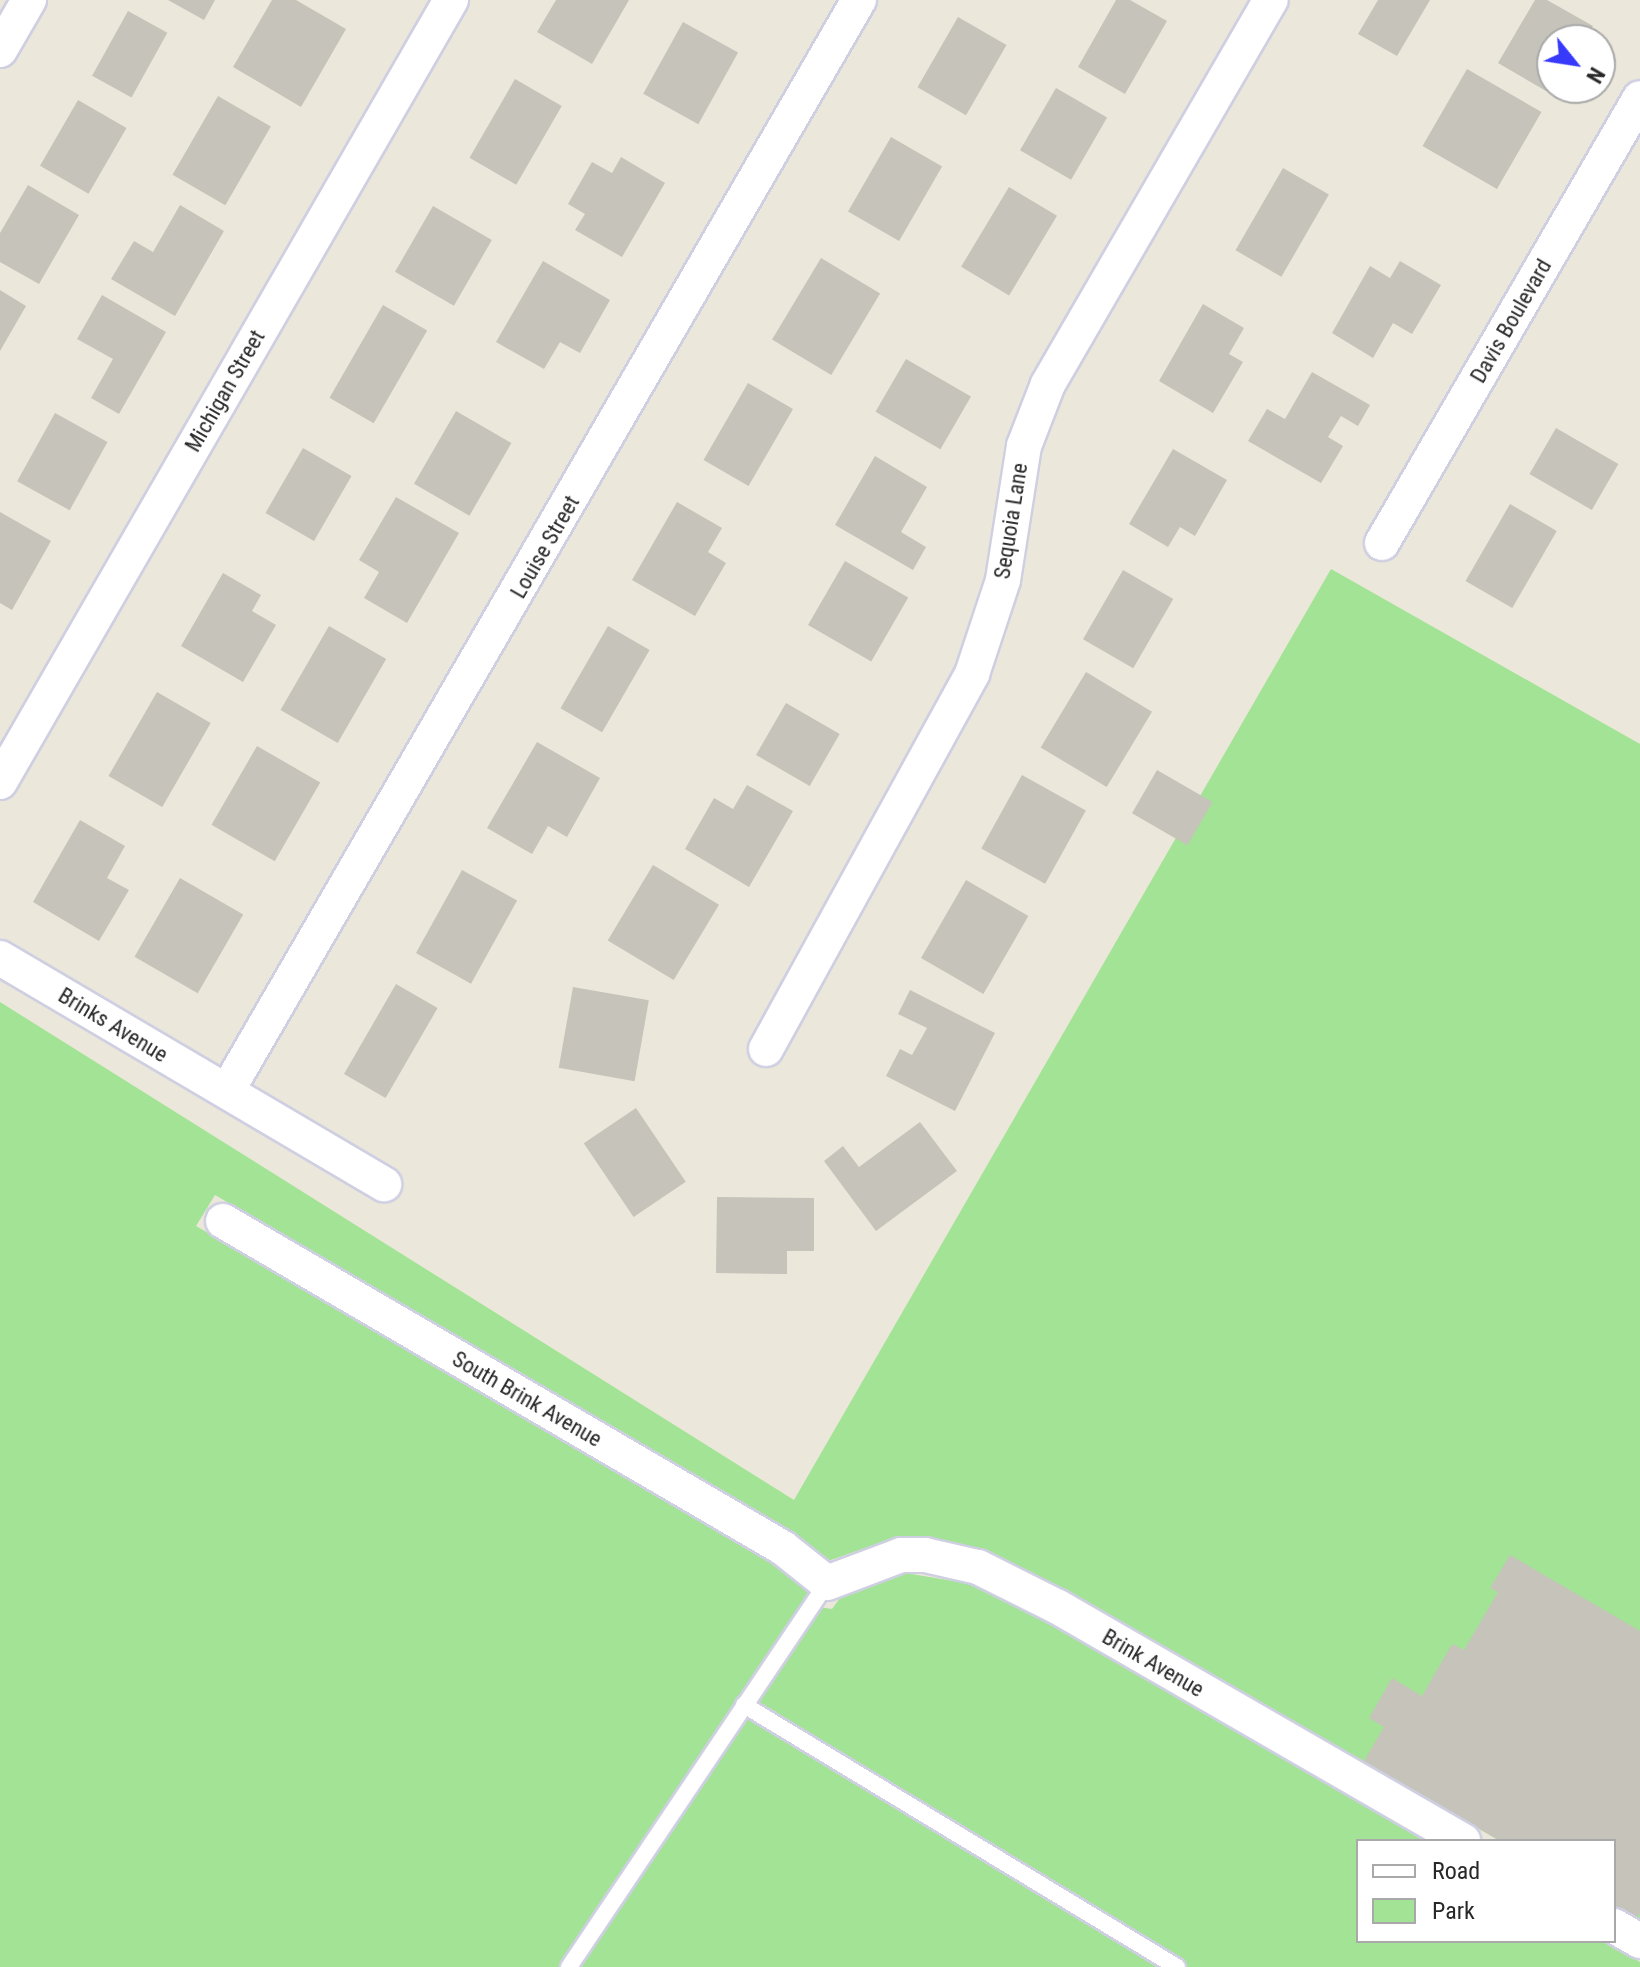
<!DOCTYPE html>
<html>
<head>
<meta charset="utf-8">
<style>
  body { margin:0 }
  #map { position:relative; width:1640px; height:1967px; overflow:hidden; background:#ebe7da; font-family:"Roboto Condensed",sans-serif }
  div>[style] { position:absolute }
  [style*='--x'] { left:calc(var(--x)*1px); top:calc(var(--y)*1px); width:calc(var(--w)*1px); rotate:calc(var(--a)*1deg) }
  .green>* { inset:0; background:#a2e395 }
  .building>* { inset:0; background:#c6c3ba; transform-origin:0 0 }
  .roads { filter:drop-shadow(2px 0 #cfcfe2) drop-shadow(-2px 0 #cfcfe2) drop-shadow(0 2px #cfcfe2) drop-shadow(0 -2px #cfcfe2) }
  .service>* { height:16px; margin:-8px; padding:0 8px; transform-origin:8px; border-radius:8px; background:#fff }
  .minor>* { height:34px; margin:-17px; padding:0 17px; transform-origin:17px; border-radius:17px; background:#fff }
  span { translate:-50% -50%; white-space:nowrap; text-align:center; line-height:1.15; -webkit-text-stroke:7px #fff; paint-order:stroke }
  .street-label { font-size:22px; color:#282828 }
  .legend { position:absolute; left:1356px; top:1839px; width:260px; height:104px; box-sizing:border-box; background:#fff; border:2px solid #a9a9a9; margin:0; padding:10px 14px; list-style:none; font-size:24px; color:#282828 }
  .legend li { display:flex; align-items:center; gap:16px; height:40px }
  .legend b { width:40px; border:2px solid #a9a9a9 }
  .north { position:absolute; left:1536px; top:24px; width:80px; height:80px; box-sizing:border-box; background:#fff; border:2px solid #a9a9a9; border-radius:50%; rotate:120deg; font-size:22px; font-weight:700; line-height:32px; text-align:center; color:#282828 }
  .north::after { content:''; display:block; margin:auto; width:28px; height:36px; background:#373afb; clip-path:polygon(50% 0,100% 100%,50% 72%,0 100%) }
</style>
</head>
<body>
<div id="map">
  <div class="green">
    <div style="clip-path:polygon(1331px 569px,1640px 744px,1640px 1920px,1614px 1906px,1614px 1841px,1500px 1841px,1068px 1591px,982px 1549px,899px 1536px,828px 1561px,792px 1533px,215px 1195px,196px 1226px,772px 1563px,812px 1594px,819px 1607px,832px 1609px,840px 1598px,905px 1573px,972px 1584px,1049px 1623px,1426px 1841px,1358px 1841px,1358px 1941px,1603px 1941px,1640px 1962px,1640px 1967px,0 1967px,0 1002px,794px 1500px)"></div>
  </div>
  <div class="building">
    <div style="clip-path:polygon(168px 0,215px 0,204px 20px)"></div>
    <div style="clip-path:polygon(272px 0,296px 0,346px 29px,301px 107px,233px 67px)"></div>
    <div style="clip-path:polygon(556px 0,629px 0,592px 64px,537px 32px)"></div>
    <div style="clip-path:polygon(1116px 0,1130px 0,1167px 21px,1125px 94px,1078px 67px)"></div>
    <div style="clip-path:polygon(1378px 0,1430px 0,1397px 56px,1358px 34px)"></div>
    <div style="clip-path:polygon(1535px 0,1547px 0,1593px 26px,1585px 40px,1552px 40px,1552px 88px,1558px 88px,1553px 95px,1498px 63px)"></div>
    <div style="left:128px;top:11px;width:45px;height:74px;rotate:29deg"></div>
    <div style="left:958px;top:17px;width:56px;height:81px;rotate:30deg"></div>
    <div style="left:683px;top:22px;width:63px;height:82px;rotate:29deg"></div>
    <div style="left:1467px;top:69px;width:86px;height:89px;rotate:30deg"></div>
    <div style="left:515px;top:79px;width:54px;height:91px;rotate:30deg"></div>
    <div style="left:1056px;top:88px;width:59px;height:72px;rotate:30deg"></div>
    <div style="left:218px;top:96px;width:61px;height:91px;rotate:30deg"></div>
    <div style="left:78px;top:100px;width:56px;height:76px;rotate:30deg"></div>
    <div style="left:891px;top:137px;width:59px;height:86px;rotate:30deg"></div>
    <div style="clip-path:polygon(621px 157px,665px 183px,622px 257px,575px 230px,585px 214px,568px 204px,592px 162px,612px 173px)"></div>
    <div style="left:1283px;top:168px;width:53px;height:95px;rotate:30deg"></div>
    <div style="clip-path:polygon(28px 185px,79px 215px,39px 284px,0 262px,0 233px)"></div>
    <div style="left:1009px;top:187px;width:56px;height:93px;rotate:31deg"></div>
    <div style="clip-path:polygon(180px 205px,224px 231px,175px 316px,111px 279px,134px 241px,153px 252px)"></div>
    <div style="left:433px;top:206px;width:68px;height:76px;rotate:30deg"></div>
    <div style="left:821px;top:258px;width:69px;height:95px;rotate:31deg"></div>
    <div style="clip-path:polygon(543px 261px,610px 300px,580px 353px,560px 342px,544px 369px,496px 342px)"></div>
    <div style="clip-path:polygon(1400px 261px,1441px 285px,1412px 334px,1393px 323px,1373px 358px,1332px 333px,1370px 266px,1390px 278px)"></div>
    <div style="clip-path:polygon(0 290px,26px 306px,0 351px)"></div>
    <div style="clip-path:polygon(102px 295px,166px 332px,119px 414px,91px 398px,113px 359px,77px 339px)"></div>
    <div style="clip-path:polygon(1203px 304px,1244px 328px,1229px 354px,1243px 362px,1213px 413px,1159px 381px)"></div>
    <div style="left:383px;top:305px;width:51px;height:107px;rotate:30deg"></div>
    <div style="left:906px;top:359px;width:75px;height:61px;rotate:30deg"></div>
    <div style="clip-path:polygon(1312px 372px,1370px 405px,1358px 426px,1341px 416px,1328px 437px,1343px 446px,1321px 483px,1248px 441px,1267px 409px,1285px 419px)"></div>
    <div style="left:748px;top:383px;width:52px;height:89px;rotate:30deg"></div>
    <div style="left:456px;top:411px;width:64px;height:84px;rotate:30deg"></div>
    <div style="left:55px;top:413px;width:60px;height:78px;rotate:29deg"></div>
    <div style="left:1556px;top:428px;width:72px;height:53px;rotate:30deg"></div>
    <div style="left:303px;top:448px;width:56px;height:75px;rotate:30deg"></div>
    <div style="clip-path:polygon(1173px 449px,1227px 480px,1195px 536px,1180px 527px,1168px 547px,1129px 524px)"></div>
    <div style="clip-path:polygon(875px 456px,927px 487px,901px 532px,926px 547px,913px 570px,835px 525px)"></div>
    <div style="clip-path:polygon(396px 497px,459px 533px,407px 623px,364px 598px,379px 572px,359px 560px)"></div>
    <div style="clip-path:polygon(677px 502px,722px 528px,708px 552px,726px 563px,695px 616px,632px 580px)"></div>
    <div style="left:1510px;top:504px;width:54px;height:89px;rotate:30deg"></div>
    <div style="clip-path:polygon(0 512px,51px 541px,12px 610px,0 603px)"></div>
    <div style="left:845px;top:561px;width:73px;height:74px;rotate:30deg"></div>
    <div style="left:1123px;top:570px;width:58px;height:80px;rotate:30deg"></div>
    <div style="clip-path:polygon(223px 573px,261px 595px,252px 611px,276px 625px,243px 682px,181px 646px)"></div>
    <div style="left:329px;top:626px;width:66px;height:97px;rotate:30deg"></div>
    <div style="left:608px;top:626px;width:48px;height:95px;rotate:30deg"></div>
    <div style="left:1086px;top:672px;width:77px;height:88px;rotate:31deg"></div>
    <div style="left:157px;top:692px;width:62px;height:97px;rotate:30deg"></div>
    <div style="left:786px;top:703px;width:62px;height:60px;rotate:30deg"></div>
    <div style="clip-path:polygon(537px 742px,600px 778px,567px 837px,548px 826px,532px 854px,487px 828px)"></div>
    <div style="left:257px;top:746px;width:73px;height:91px;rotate:30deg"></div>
    <div style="left:1157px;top:770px;width:64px;height:50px;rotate:30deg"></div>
    <div style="left:1022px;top:775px;width:73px;height:84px;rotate:29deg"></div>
    <div style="clip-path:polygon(747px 785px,793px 811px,749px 887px,685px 849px,714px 798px,733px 809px)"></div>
    <div style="clip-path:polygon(80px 820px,125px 846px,107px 878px,129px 890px,99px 941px,33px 902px)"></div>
    <div style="left:653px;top:865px;width:77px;height:88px;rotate:31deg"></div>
    <div style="left:462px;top:870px;width:63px;height:95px;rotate:29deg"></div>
    <div style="left:180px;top:878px;width:73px;height:91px;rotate:30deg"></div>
    <div style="left:966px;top:880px;width:72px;height:90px;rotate:30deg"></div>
    <div style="left:396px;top:984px;width:48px;height:104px;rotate:30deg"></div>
    <div style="left:573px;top:987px;width:77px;height:82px;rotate:10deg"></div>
    <div style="clip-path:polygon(910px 990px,995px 1033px,955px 1111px,886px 1076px,900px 1049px,912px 1055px,927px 1028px,898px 1014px)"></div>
    <div style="left:636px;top:1108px;width:89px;height:63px;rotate:56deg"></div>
    <div style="clip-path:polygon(920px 1122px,957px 1171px,876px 1231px,824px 1161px,843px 1146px,859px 1167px)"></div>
    <div style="clip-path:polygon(717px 1197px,814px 1198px,814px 1251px,787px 1251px,787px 1274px,716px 1273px)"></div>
    <div style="clip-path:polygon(1510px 1555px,1640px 1631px,1640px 1913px,1635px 1921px,1614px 1908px,1614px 1841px,1500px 1841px,1364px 1761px,1384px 1727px,1369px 1718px,1392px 1678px,1422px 1696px,1452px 1644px,1464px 1650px,1498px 1592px,1490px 1588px)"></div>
  </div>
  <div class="roads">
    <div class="service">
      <div style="--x:744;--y:1705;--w:506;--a:31.18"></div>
      <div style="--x:569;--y:1967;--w:463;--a:-56.1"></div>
    </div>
    <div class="minor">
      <div style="--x:0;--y:50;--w:58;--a:-59.9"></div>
      <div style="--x:1382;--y:543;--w:514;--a:-59.9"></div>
      <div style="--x:0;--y:782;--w:903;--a:-60.03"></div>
      <div style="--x:0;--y:958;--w:446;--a:30.5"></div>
      <div style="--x:766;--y:1049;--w:428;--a:-61.2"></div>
      <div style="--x:972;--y:674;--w:99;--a:-71.7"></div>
      <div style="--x:1003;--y:580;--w:136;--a:-81.1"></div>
      <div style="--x:1024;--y:446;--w:66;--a:-68.8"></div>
      <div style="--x:1048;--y:384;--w:444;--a:-59.9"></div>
      <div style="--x:227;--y:1091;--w:1261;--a:-59.92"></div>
      <div style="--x:223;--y:1221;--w:648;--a:30.28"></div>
      <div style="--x:783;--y:1548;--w:56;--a:38.5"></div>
      <div style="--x:827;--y:1583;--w:79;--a:-20.7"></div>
      <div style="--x:901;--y:1555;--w:24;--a:0"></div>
      <div style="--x:925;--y:1555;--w:54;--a:12.8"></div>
      <div style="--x:978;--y:1567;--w:89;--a:26.6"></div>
      <div style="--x:1058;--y:1607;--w:468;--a:30"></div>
      <div style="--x:1614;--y:1926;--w:30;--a:30"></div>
    </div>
  </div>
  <div class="street-label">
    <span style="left:1511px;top:321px;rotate:-60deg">Davis Boulevard</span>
    <span style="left:225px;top:391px;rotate:-60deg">Michigan Street</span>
    <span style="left:1011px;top:521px;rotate:-81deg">Sequoia Lane</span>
    <span style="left:545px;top:547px;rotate:-60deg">Louise Street</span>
    <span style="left:113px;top:1025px;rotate:31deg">Brinks Avenue</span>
    <span style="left:527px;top:1399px;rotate:30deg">South Brink Avenue</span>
    <span style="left:1153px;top:1663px;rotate:30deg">Brink Avenue</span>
  </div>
  <ul class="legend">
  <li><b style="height:10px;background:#fff"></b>Road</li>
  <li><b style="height:22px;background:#a2e395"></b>Park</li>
  </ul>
  <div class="north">N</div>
</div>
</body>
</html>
